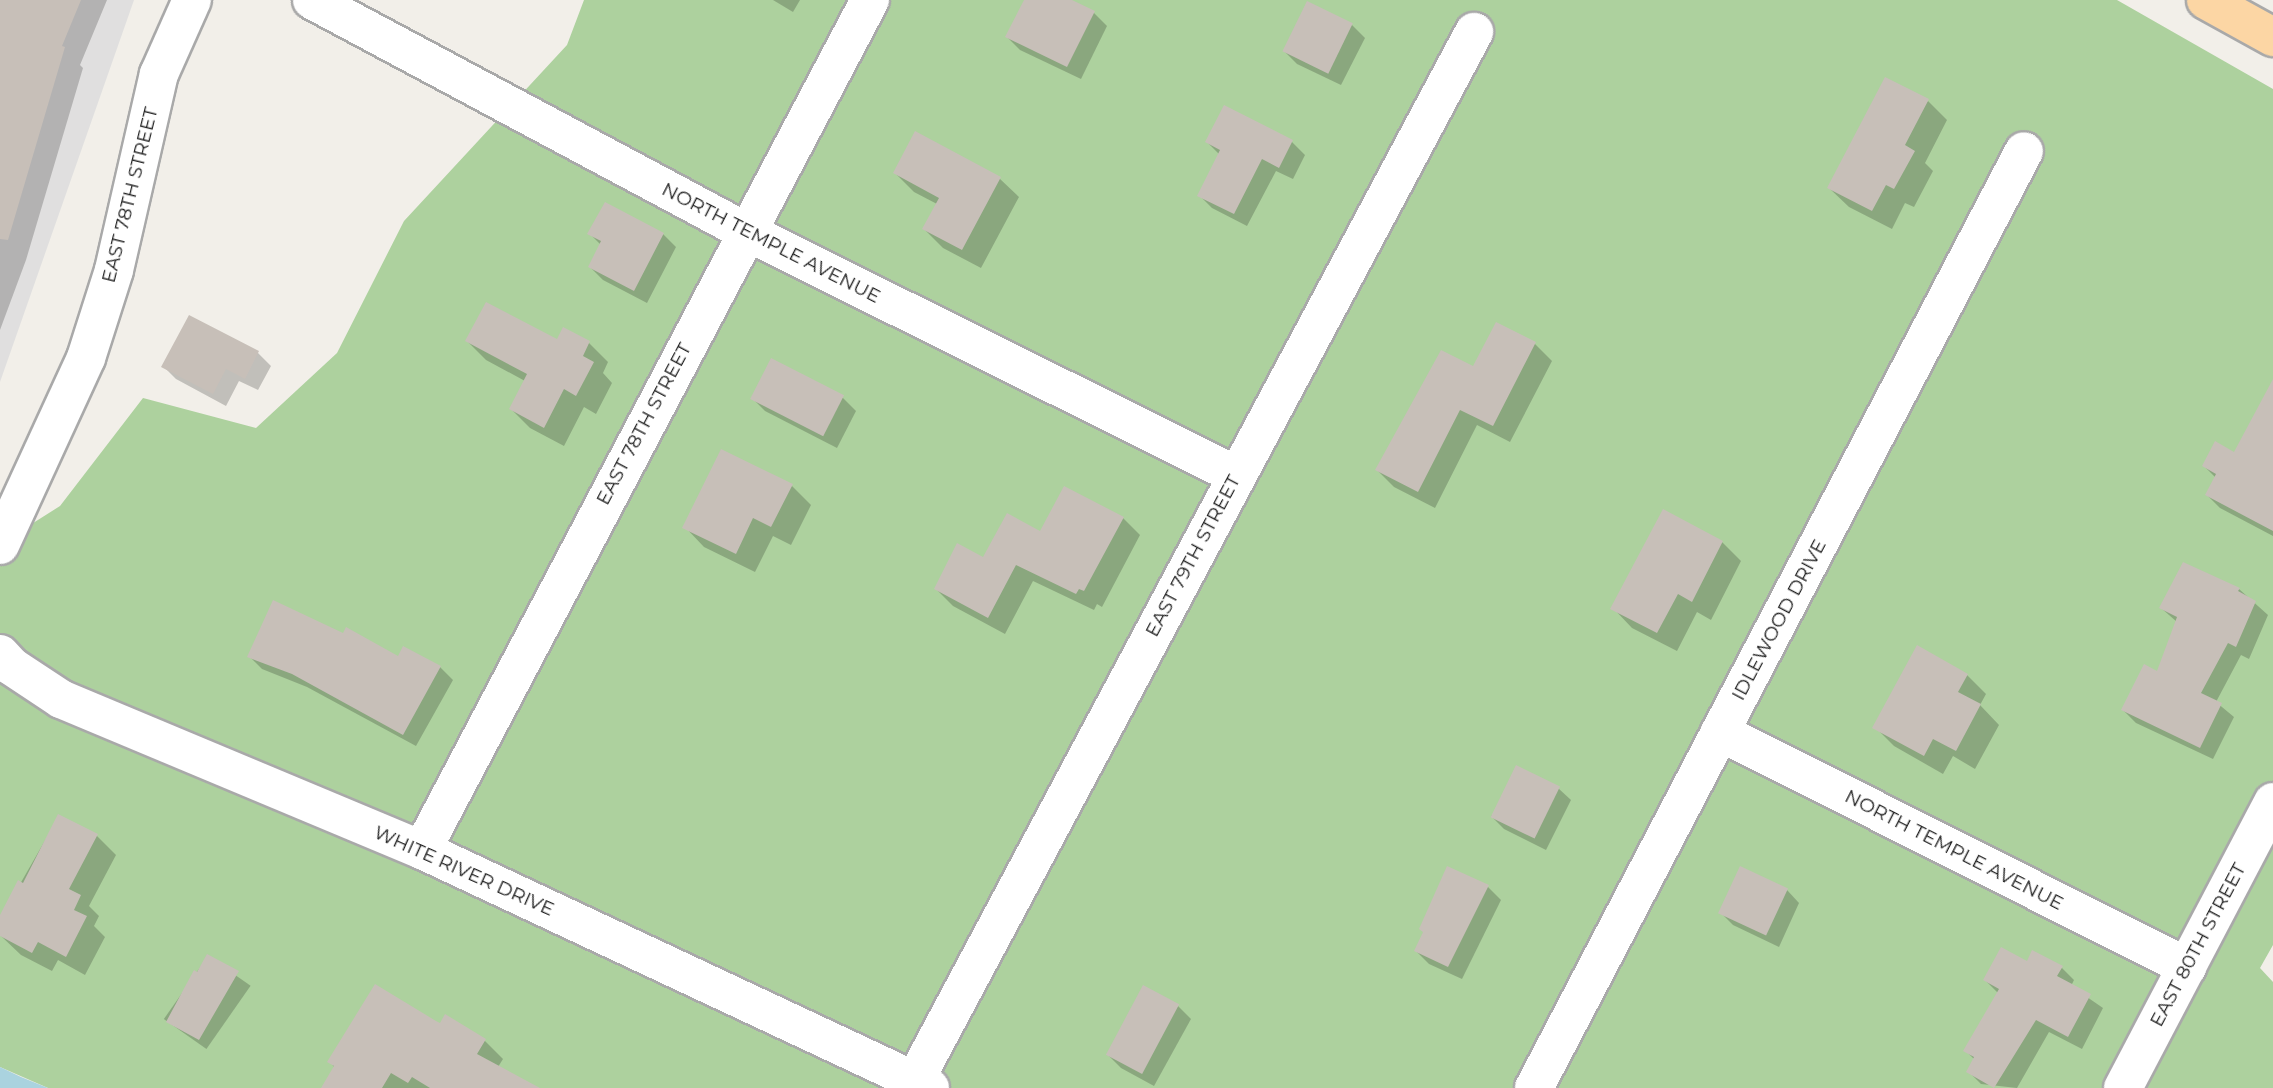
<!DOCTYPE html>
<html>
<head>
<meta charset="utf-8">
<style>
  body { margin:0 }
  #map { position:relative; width:2273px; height:1088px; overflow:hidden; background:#f2efe9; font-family:Montserrat,sans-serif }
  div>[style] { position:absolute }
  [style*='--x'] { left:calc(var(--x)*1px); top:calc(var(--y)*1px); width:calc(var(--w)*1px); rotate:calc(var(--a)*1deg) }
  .residential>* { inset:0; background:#e0dfdf }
  .forest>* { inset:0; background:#add19e }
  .water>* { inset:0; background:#aad3df }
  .shadow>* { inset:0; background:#0003; transform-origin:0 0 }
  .building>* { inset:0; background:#c7bfb8; transform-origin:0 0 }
  .roads { filter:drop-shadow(2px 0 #a9a9a9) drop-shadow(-2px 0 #a9a9a9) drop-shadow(0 2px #a9a9a9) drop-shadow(0 -2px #a9a9a9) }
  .street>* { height:38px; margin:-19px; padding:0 19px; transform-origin:19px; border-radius:19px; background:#fff }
  .primary>* { height:38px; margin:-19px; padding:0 19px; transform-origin:19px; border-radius:19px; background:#fcd6a4 }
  span { translate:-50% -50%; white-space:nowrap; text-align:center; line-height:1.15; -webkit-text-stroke:5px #fff; paint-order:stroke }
  .street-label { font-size:19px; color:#222 }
</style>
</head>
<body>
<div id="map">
  <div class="residential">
    <div style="clip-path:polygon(0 0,134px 0,0 382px)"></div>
  </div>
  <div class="forest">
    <div style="clip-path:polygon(584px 0,2117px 0,2273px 89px,2273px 945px,2260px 968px,2273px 982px,2273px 1088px,48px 1088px,0 1067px,0 544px,60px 506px,143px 398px,256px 428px,337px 353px,404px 221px,567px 45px)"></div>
  </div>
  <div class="water">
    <div style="clip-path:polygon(0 1067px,21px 1077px,48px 1088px,0 1088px)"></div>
  </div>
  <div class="shadow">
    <div style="clip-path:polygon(10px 0,107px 0,80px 65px,83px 68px,26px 260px,0 330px,0 35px)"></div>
    <div style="clip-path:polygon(773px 0,800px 0,793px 12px)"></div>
    <div style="clip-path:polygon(1026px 0,1068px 0,1094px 13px,1107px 26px,1081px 79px,1020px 50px,1007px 37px)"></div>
    <div style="clip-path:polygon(1352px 25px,1365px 38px,1341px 85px,1297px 64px,1284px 51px)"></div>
    <div style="clip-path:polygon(1928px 101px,1947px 120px,1925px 163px,1933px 171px,1914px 207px,1905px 203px,1892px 229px,1849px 207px,1829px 188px)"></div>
    <div style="clip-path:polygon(1224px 107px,1292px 142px,1305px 155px,1293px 179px,1276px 171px,1247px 226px,1212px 208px,1199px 195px,1220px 155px,1207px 142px)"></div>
    <div style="clip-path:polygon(895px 173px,999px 178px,1019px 197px,981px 268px,943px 248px,924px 229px,937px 204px,914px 192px)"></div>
    <div style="clip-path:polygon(605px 204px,663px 234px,676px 247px,647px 303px,603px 280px,590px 267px,601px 245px,590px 234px)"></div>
    <div style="clip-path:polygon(1496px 324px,1535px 344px,1552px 361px,1510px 442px,1477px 425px,1435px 508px,1394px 487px,1377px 470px,1474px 368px)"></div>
    <div style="clip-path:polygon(467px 341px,589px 343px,608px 362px,603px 373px,612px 383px,596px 414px,584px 407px,564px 446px,530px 428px,511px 409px,525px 381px,486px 360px)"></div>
    <div style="clip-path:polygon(258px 353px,271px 366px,258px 390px,239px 381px,226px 406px,176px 379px,163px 366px)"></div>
    <div style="clip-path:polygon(771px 361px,843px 398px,856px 411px,837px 448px,765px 411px,752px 398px)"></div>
    <div style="clip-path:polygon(2273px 388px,2273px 536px,2220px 508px,2207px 495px,2216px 478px,2204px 466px,2235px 454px)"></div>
    <div style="clip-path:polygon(792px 486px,811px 505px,791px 545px,773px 536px,755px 572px,704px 547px,685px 527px)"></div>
    <div style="clip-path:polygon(1123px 518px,1140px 535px,1102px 607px,1097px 604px,1094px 610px,1033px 581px,1005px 634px,953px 606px,936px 589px,1041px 533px)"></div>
    <div style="clip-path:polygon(1722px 542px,1741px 561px,1711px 620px,1697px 612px,1677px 651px,1632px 628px,1613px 608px)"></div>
    <div style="clip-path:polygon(2239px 589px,2268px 615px,2249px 659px,2241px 655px,2216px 702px,2234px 717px,2213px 759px,2136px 723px,2123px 710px,2158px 673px,2177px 622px,2161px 608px)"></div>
    <div style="clip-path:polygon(249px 656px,399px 658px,440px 667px,453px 680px,416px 746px,307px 687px,262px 669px)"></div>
    <div style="clip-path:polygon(1967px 675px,1986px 694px,1980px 705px,1999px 725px,1975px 769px,1953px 756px,1943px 774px,1894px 746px,1875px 727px)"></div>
    <div style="clip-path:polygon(1558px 788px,1571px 800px,1546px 850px,1504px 829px,1491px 816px)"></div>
    <div style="clip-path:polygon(59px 816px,97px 836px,116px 855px,89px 906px,99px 916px,94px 926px,105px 937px,85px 975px,58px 960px,52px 971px,21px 955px,1px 936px,0 919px)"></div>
    <div style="clip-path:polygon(1448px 869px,1488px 887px,1501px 900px,1462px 979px,1429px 964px,1416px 951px)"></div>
    <div style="clip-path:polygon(1787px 890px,1799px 903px,1779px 947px,1733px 925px,1720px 912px)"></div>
    <div style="left:208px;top:956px;width:52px;height:77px;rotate:35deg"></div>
    <div style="clip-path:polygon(2062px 968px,2074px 980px,2071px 986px,2103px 1008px,2082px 1049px,2049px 1032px,2017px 1088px,1981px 1084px,1968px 1071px,1974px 1059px,1965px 1050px,1998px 993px,1985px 980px)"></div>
    <div style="clip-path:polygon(1178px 1006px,1191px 1019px,1154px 1086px,1121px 1068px,1108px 1055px)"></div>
    <div style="clip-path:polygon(435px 1023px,485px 1041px,503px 1059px,498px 1067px,536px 1088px,326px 1088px,335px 1068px,330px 1062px)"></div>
  </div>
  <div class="building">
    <div style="clip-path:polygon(0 0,81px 0,62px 46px,65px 47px,8px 240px,0 239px)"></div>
    <div style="clip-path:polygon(1024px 0,1072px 0,1095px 11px,1067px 67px,1005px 37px)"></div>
    <div style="left:1307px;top:1px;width:51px;height:56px;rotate:26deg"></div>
    <div style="clip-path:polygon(1885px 77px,1929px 99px,1905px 145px,1915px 151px,1894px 189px,1886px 185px,1872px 211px,1827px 188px)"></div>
    <div style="clip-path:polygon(1224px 105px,1293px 140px,1279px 168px,1262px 159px,1234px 214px,1197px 196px,1220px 150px,1205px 142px)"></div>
    <div style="clip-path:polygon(915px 131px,1001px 177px,962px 250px,922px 229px,939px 198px,893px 173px)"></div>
    <div style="clip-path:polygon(605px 202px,664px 233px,634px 291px,588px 267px,601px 241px,587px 234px)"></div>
    <div style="clip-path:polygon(486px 302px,557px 339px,563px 327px,590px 341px,583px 356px,594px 362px,576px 396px,564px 389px,544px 428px,509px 409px,527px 374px,465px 341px)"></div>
    <div style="clip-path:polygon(189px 315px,259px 351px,245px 379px,226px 369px,213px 394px,161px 367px)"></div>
    <div style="clip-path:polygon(1496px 322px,1536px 342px,1493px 426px,1460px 410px,1418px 492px,1375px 470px,1441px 350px,1473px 366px)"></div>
    <div style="left:771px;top:358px;width:82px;height:46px;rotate:27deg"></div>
    <div style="clip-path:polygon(2273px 379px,2273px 531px,2205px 495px,2216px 474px,2202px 466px,2215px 441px,2234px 452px)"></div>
    <div style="clip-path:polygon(721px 449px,793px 484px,771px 527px,753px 518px,736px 554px,682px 528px)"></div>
    <div style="clip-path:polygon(1064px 486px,1124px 517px,1084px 591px,1079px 589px,1076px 594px,1016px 565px,988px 618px,934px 589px,957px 543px,983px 557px,1007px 513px,1040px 531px)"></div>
    <div style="clip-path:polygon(1663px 509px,1723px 541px,1692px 602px,1678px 594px,1657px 633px,1610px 609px)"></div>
    <div style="clip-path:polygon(2183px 562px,2240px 588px,2238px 591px,2256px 601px,2236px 647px,2228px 643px,2201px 693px,2222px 703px,2200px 748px,2121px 710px,2144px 664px,2157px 671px,2177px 617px,2159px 608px)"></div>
    <div style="clip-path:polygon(273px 600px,343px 633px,346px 627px,398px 656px,403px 646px,441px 666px,403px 735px,292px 674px,247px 657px)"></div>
    <div style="clip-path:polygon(1917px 645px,1968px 674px,1958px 692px,1981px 704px,1956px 751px,1933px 739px,1924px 756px,1872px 728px)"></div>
    <div style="left:1516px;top:765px;width:49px;height:58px;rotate:26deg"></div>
    <div style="clip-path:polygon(58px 814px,98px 834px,69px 889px,81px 895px,74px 910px,87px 916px,66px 957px,38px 942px,32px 953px,0 936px,0 915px,18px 880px,23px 883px)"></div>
    <div style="clip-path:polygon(1447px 866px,1489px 885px,1448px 967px,1414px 951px,1423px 932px,1419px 929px)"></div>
    <div style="left:1740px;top:866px;width:53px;height:52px;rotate:25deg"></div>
    <div style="clip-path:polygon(2001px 947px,2027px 961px,2032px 950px,2063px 966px,2057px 976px,2091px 994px,2068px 1037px,2036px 1020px,1994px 1088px,1966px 1072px,1974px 1057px,1963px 1051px,1999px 989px,1983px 980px)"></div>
    <div style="clip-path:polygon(207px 954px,239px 971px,199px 1040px,166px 1022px,194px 970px,197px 972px)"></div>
    <div style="clip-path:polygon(375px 984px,436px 1021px,440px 1023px,445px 1014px,486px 1039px,477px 1054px,540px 1088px,430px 1088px,412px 1077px,408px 1083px,391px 1073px,382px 1088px,321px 1088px,334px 1066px,327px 1062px)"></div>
    <div style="left:1143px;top:985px;width:41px;height:79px;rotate:28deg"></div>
  </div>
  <div class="roads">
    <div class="street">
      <div style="--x:312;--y:0;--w:491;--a:28.1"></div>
      <div style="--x:745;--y:231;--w:548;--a:26.42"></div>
      <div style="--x:0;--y:545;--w:206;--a:-65.3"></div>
      <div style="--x:86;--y:358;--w:92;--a:-72.3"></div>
      <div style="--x:114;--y:270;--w:201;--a:-77.1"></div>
      <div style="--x:159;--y:74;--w:81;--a:-66"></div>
      <div style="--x:0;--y:654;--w:16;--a:47"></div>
      <div style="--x:11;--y:666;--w:60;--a:33.4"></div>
      <div style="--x:61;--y:699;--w:391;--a:22.7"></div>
      <div style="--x:422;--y:850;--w:561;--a:25.1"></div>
      <div style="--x:1720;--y:732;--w:523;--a:26.71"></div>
      <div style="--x:422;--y:850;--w:961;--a:-62.21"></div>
      <div style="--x:915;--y:1080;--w:1188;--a:-61.92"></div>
      <div style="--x:1534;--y:1088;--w:1057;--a:-62.39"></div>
      <div style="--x:2123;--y:1088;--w:323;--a:-62.3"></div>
    </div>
    <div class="primary">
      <div style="--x:2206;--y:0;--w:77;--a:28.9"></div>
    </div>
  </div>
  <div class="street-label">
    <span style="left:130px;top:195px;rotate:-76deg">EAST 78TH STREET</span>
    <span style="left:771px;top:243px;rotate:27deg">NORTH TEMPLE AVENUE</span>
    <span style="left:644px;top:424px;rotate:-62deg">EAST 78TH STREET</span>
    <span style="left:1193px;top:556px;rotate:-62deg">EAST 79TH STREET</span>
    <span style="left:1779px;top:620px;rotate:-62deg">IDLEWOOD DRIVE</span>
    <span style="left:1954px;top:850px;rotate:27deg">NORTH TEMPLE AVENUE</span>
    <span style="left:464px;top:871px;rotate:24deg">WHITE RIVER DRIVE</span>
    <span style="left:2198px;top:945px;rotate:-62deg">EAST 80TH STREET</span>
  </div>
</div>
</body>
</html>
